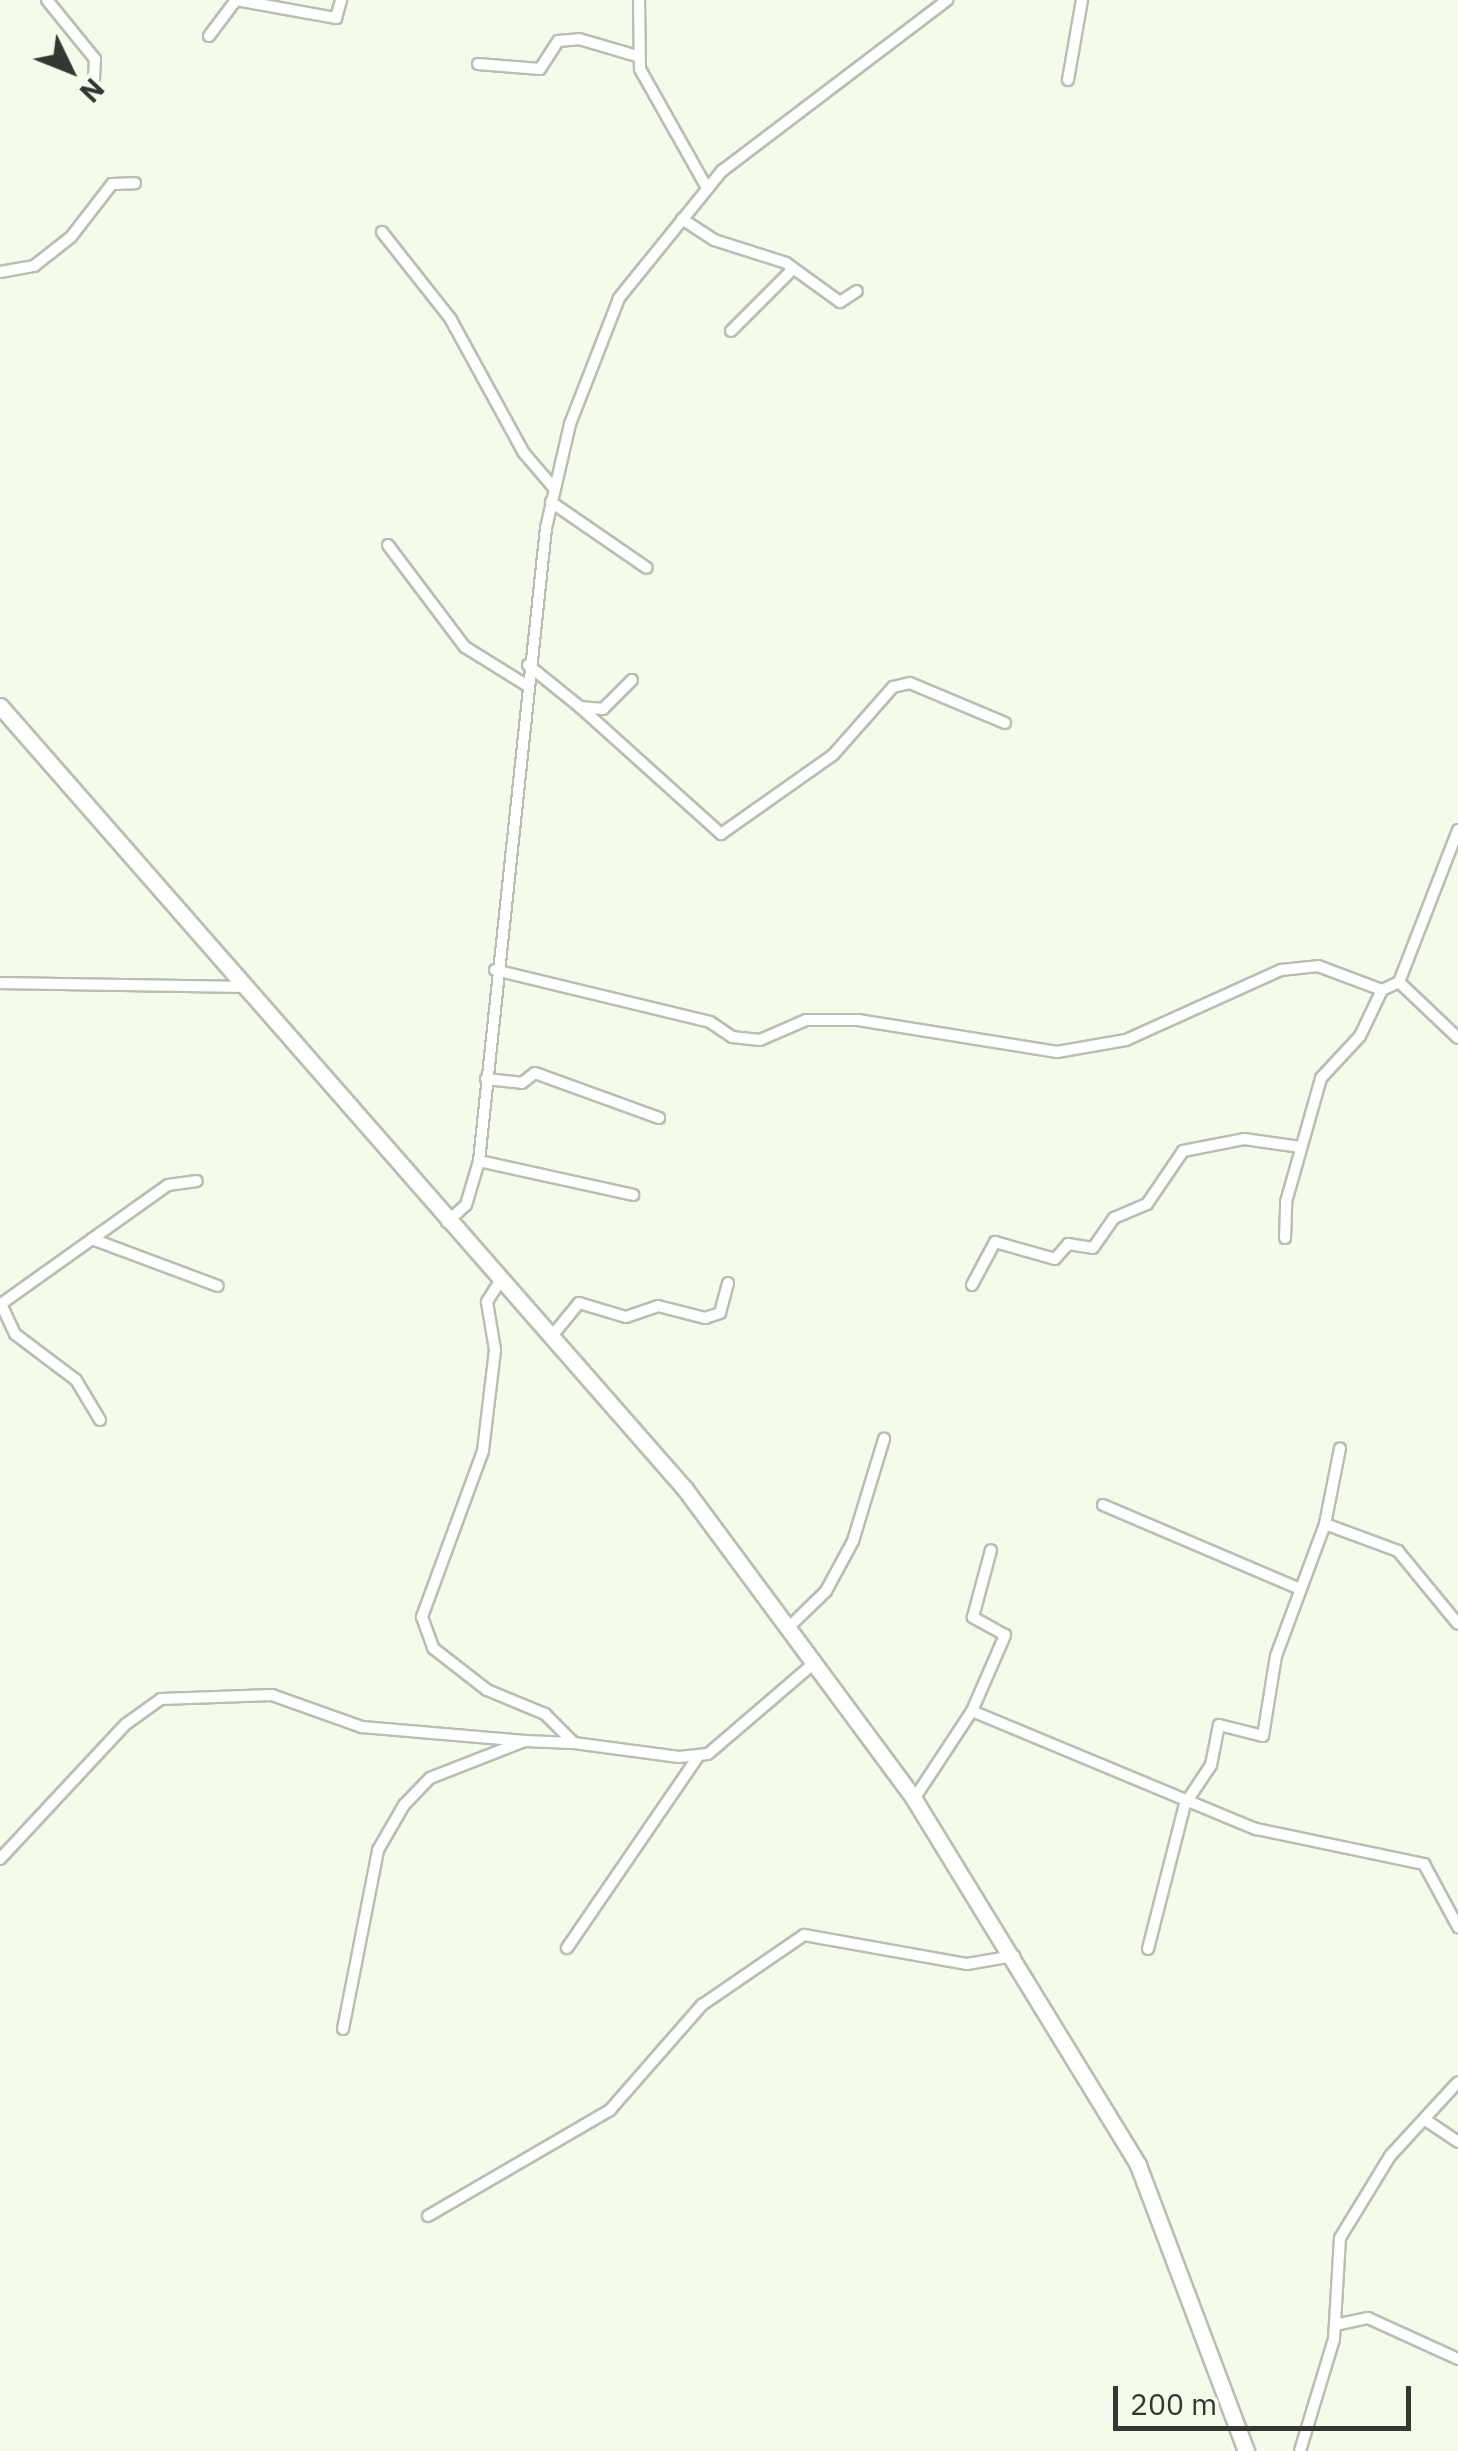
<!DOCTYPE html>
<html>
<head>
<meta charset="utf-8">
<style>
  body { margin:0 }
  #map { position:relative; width:1458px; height:2451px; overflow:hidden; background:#f4fbeb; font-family:"IBM Plex Sans",sans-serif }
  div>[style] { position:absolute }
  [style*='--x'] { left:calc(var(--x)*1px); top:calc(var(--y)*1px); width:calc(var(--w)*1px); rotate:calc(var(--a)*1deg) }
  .roads { filter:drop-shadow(2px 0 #b9bfb0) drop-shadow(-2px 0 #b9bfb0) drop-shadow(0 2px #b9bfb0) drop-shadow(0 -2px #b9bfb0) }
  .minor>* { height:10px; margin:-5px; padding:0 5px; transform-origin:5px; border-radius:5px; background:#fff }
  .secondary>* { height:15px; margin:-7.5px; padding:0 7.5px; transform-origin:7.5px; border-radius:7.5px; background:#fff }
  span { translate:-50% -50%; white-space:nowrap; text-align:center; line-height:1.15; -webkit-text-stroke:9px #f4fbeb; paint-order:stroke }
  .north { position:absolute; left:20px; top:20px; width:100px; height:100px; -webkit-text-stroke:8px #f4fbeb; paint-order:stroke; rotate:133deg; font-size:28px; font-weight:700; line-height:40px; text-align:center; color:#353731 }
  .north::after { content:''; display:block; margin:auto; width:35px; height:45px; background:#353731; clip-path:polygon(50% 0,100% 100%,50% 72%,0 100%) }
  .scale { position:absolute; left:1113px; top:2386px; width:298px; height:45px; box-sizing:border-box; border:5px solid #353731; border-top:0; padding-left:12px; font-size:30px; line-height:35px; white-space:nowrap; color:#353731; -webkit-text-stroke:8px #f4fbeb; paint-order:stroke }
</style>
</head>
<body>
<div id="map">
  <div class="roads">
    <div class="minor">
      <div style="--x:47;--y:0;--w:76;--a:50.9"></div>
      <div style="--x:95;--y:59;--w:34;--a:93"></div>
      <div style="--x:236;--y:0;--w:102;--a:10.2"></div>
      <div style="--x:336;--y:18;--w:19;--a:-74"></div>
      <div style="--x:639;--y:0;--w:69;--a:89.2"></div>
      <div style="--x:640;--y:69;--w:137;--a:60.6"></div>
      <div style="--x:209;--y:36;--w:45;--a:-53.1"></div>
      <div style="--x:478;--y:64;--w:62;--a:4.6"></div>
      <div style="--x:540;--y:69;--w:33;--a:-57"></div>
      <div style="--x:558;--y:41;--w:21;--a:-5"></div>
      <div style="--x:579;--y:39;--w:60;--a:16.3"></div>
      <div style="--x:1068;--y:80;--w:81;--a:-80.1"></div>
      <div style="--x:682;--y:219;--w:38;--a:33"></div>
      <div style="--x:714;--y:240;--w:76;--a:17.7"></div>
      <div style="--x:786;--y:263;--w:67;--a:35.8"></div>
      <div style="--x:840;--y:302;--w:20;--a:-33"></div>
      <div style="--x:382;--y:232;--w:110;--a:51.7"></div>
      <div style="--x:450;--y:318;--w:154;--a:61.3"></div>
      <div style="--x:524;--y:453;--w:46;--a:49.4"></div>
      <div style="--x:0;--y:272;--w:35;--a:-10"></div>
      <div style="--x:34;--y:266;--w:47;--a:-38.1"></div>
      <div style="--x:71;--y:237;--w:67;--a:-52.3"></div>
      <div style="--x:112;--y:184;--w:23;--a:-2"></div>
      <div style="--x:731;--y:331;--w:82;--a:-45"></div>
      <div style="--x:551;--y:502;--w:116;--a:34.5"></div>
      <div style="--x:388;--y:545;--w:128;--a:53"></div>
      <div style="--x:465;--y:647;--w:72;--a:31.9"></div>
      <div style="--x:528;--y:665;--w:67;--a:38.9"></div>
      <div style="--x:580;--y:707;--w:23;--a:5"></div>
      <div style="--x:603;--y:709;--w:41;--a:-45"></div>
      <div style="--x:580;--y:707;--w:190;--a:42"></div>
      <div style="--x:721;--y:834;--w:137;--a:-35.2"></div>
      <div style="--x:833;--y:755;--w:91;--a:-48.6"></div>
      <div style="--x:893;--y:687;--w:17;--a:-13"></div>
      <div style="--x:910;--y:683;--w:103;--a:22.8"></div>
      <div style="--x:1458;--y:830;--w:163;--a:111.2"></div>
      <div style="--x:1399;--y:982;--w:81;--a:43.5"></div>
      <div style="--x:495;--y:970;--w:221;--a:13.6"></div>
      <div style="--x:710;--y:1022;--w:27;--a:34"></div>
      <div style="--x:732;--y:1037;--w:28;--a:6"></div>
      <div style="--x:760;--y:1040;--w:50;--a:-23.5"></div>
      <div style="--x:806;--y:1020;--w:52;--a:0"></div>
      <div style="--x:858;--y:1020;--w:202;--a:9.1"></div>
      <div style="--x:1057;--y:1052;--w:70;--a:-9.9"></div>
      <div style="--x:1126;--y:1040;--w:170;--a:-24.3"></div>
      <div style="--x:1281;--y:970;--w:37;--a:-6"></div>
      <div style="--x:1318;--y:966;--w:68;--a:20.6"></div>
      <div style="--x:0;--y:983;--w:242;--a:0.9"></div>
      <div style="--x:486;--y:1079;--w:36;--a:6"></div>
      <div style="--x:522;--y:1083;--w:16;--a:-38"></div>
      <div style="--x:535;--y:1073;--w:132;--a:19.9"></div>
      <div style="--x:479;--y:1161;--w:158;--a:12.4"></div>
      <div style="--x:447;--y:1222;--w:25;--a:-42"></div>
      <div style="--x:466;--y:1205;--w:46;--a:-73.5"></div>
      <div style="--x:479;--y:1161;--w:637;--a:-83.96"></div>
      <div style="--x:546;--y:528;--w:107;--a:-77"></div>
      <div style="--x:570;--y:424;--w:135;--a:-68.7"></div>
      <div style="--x:619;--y:298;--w:164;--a:-51"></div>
      <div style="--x:722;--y:171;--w:283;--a:-37.2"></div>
      <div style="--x:1285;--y:1238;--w:36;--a:-88"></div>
      <div style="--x:1286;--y:1202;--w:129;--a:-74.2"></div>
      <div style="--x:1321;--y:1078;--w:57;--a:-47.1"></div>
      <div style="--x:1360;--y:1036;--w:51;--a:-64.4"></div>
      <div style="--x:1382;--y:990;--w:19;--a:-25"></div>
      <div style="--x:92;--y:1239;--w:134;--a:20.5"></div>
      <div style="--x:500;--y:1281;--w:25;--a:122"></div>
      <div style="--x:487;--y:1302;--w:49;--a:80.5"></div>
      <div style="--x:495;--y:1350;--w:102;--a:96.8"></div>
      <div style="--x:483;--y:1451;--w:177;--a:110.2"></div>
      <div style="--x:422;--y:1617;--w:33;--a:70"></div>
      <div style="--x:433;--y:1648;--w:68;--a:37.9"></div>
      <div style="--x:487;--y:1690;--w:63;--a:22.5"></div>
      <div style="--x:545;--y:1714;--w:41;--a:45"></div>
      <div style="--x:574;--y:1743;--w:106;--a:7.6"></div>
      <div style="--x:679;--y:1757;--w:29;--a:-6"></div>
      <div style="--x:708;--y:1754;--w:140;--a:-40.6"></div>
      <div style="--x:972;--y:1285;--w:49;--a:-61.9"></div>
      <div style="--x:995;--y:1242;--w:62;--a:15.8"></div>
      <div style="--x:1055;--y:1259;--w:20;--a:-49"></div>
      <div style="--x:1068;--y:1244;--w:25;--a:9"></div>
      <div style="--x:1093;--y:1248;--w:37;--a:-55"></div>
      <div style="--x:1114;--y:1218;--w:36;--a:-23"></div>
      <div style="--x:1147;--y:1204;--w:64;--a:-55.8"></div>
      <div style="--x:1183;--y:1151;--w:62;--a:-11.1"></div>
      <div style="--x:1244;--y:1139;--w:57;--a:8.1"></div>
      <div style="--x:551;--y:1337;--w:44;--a:-50.5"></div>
      <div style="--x:579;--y:1303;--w:49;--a:16.6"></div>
      <div style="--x:626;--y:1317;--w:34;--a:-19"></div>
      <div style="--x:658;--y:1306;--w:49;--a:14.3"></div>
      <div style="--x:705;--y:1318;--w:16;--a:-18"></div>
      <div style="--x:720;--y:1313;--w:31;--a:-75"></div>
      <div style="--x:100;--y:1420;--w:47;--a:-121"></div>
      <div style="--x:76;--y:1380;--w:76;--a:-143"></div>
      <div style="--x:15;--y:1334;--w:33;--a:-115"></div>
      <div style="--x:1;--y:1304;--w:205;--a:-35.5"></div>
      <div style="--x:168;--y:1185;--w:29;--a:-8"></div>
      <div style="--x:1103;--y:1505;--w:212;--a:23.1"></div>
      <div style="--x:1325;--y:1524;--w:78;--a:20.3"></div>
      <div style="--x:1398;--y:1551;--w:94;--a:50.6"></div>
      <div style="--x:788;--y:1628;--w:53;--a:-44.2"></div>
      <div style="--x:826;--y:1591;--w:57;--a:-61.6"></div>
      <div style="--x:853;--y:1541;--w:107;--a:-73.1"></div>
      <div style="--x:972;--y:1711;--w:83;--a:-66.5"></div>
      <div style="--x:1005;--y:1635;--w:37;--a:-151"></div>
      <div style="--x:973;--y:1617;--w:69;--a:-75"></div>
      <div style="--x:914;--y:1799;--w:105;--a:-56.6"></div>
      <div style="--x:972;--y:1711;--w:308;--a:22.6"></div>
      <div style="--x:1256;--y:1829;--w:172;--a:11.8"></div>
      <div style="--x:1424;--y:1864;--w:72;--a:61.6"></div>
      <div style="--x:0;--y:1859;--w:185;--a:-47"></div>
      <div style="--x:126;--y:1724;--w:43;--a:-35.5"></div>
      <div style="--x:161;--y:1699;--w:111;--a:-2.1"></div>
      <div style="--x:272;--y:1695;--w:96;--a:19.6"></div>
      <div style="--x:362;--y:1727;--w:164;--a:4.9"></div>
      <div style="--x:567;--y:1948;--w:234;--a:-55.6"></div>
      <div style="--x:1148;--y:1949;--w:150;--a:-75.7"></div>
      <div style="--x:1185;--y:1804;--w:47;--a:-56.3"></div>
      <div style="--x:1211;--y:1765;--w:41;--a:-78.7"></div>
      <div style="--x:1219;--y:1725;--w:45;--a:14"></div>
      <div style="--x:1263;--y:1736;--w:81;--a:-80.8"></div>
      <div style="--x:1276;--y:1656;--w:141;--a:-69.6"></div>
      <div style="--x:1325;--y:1524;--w:77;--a:-78.8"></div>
      <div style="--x:343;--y:2029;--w:182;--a:-78.9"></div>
      <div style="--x:378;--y:1850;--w:52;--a:-60"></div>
      <div style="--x:404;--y:1805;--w:37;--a:-46"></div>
      <div style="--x:430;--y:1778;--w:102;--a:-21.3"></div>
      <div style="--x:525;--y:1741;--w:48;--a:2.4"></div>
      <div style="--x:1427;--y:2121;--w:37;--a:34"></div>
      <div style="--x:428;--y:2216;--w:211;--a:-30.2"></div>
      <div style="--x:610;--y:2110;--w:140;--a:-48.8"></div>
      <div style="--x:702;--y:2005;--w:124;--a:-34.5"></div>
      <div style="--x:804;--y:1935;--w:166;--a:10.1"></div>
      <div style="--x:967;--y:1964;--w:48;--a:-9.7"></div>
      <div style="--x:1335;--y:2325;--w:34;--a:-12"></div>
      <div style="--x:1368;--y:2318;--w:99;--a:24.5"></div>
      <div style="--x:1300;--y:2451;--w:117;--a:-73.1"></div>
      <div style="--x:1334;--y:2339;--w:101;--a:-86.6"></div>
      <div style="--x:1340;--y:2238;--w:96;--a:-58.6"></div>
      <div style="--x:1390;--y:2156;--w:100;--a:-47.4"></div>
    </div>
    <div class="secondary">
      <div style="--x:0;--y:706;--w:1040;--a:48.82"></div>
      <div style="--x:685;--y:1489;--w:385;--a:53.5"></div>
      <div style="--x:914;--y:1799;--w:429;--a:58.5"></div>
      <div style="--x:1138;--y:2165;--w:306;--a:69.3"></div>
    </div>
  </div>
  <div class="north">N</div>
  <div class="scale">200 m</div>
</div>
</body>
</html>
